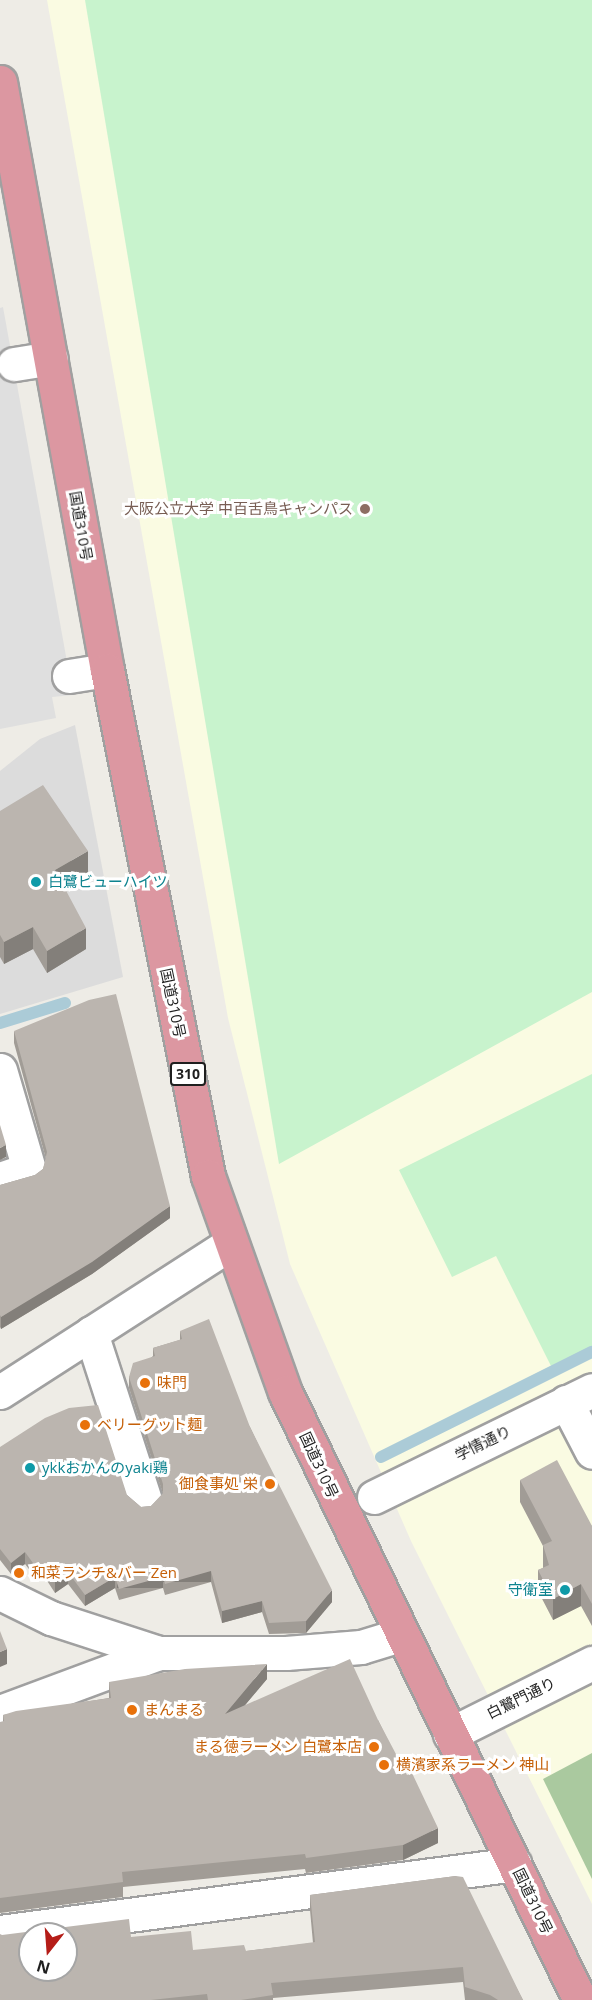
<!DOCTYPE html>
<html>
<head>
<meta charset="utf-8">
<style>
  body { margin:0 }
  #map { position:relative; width:592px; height:2000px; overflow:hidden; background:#eeece6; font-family:"Open Sans","Noto Sans JP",sans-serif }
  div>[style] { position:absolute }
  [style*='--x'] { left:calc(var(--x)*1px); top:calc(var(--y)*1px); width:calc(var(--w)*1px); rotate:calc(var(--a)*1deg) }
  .residential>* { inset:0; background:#dcdcdc }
  .education>* { inset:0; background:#fafbe2 }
  .forest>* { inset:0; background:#aac99f }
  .park>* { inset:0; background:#c8f3cd }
  .parking>* { inset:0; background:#dfdfdf }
  .stream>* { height:12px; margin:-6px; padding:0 6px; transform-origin:6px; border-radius:6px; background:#abcbd7 }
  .roads { filter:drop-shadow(2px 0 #a0a0a0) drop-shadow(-2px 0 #a0a0a0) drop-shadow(0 2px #a0a0a0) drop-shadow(0 -2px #a0a0a0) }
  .minor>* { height:33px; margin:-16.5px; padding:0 16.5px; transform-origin:16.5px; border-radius:16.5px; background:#fff }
  .highway>* { height:33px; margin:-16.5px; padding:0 16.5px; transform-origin:16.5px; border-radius:16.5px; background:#dc97a1 }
  .wall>* { inset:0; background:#a19c96 }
  .shaded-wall>* { inset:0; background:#837f7a; transform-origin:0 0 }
  .building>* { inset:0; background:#bbb5af }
  .dots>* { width:16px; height:16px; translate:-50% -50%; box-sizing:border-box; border:3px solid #fff; border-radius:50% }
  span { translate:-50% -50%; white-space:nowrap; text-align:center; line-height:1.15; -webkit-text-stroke:6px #fff; paint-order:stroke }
  .shield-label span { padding:2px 4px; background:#fff; border:2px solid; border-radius:4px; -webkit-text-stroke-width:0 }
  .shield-label { font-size:14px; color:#1f1f1f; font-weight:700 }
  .education-label { font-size:15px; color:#785e54 }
  .right { translate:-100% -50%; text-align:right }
  .street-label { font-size:15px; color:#1f1f1f }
  .culture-label { font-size:15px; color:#0d838f }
  .left { translate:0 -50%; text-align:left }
  .food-label { font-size:15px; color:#c56008 }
  .north { position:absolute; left:18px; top:1922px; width:60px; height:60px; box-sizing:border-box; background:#fff; border:2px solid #a5a5a5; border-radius:50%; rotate:197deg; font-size:16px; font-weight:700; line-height:24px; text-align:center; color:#1f1f1f }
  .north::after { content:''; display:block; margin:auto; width:21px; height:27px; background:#b51d18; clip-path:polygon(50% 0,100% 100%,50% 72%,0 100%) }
</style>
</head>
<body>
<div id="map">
  <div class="residential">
    <div style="clip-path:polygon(75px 725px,123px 977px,0 1014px,0 771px,40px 739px)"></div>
  </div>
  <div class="education">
    <div style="clip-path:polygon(47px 0,592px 0,592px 1904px,411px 1541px,290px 1264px,228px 1018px)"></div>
  </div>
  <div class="forest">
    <div style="clip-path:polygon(592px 1753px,592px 1879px,543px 1779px)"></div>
  </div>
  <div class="park">
    <div style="clip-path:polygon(85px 0,592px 0,592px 992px,279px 1164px)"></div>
    <div style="clip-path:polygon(592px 1074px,592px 1346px,551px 1366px,496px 1256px,452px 1277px,399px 1170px)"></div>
  </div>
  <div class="parking">
    <div style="clip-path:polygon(3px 307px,73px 695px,52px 697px,56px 718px,0 729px,0 308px)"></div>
  </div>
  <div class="stream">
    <div style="--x:0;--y:1023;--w:68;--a:-17.1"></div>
    <div style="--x:381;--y:1457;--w:236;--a:-26.5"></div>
  </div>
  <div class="roads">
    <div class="minor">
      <div style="--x:14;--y:364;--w:37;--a:-9"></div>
      <div style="--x:69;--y:676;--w:38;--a:-9"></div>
      <div style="--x:0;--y:1070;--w:103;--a:73.7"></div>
      <div style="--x:29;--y:1169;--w:31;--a:161"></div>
      <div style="--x:91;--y:1333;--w:176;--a:72.1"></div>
      <div style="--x:0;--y:1392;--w:274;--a:-32.8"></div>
      <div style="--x:566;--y:1402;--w:56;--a:62.5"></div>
      <div style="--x:374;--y:1497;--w:243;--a:-26.1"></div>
      <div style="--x:0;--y:1593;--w:57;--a:26.1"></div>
      <div style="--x:51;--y:1618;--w:114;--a:18"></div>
      <div style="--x:159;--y:1653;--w:127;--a:0"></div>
      <div style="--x:286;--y:1653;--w:75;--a:-4.6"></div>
      <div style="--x:361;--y:1647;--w:41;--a:-17.1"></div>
      <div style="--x:0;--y:1712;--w:170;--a:-20.4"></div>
      <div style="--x:450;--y:1734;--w:159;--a:-26.6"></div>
      <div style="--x:0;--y:1932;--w:519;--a:-7.52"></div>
    </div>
    <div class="highway">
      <div style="--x:0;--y:82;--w:598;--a:79.69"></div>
      <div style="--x:107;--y:670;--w:516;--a:78.71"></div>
      <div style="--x:208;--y:1176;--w:229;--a:70.4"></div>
      <div style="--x:285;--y:1392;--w:676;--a:64.12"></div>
    </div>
  </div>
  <div class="wall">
    <div style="clip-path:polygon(0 811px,88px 872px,64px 886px,86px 949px,47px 973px,33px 949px,4px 964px,0 957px)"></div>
    <div style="clip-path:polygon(14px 1031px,170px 1218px,92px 1274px,1px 1329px,0 1327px,0 1185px,35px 1175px,43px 1169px,46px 1159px,14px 1043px)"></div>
    <div style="clip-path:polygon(180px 1331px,250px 1427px,332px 1602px,306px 1633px,269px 1634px,262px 1612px,222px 1623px,211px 1582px,165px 1595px,163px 1588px,119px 1600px,115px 1588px,85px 1606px,68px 1584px,55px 1593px,44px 1576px,38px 1581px,25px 1564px,11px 1574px,0 1560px,0 1447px,127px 1495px,141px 1507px,151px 1506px,163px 1494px,129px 1388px,129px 1377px,153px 1356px,153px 1348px,180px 1340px)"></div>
    <div style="clip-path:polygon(520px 1480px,592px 1526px,592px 1626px,581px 1606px,553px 1620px,538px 1591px,538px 1570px,543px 1568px,543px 1546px,520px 1502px)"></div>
    <div style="clip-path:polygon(267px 1679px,245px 1705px,378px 1720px,438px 1843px,403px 1860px,306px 1873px,305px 1869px,123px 1887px,123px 1897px,0 1913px,0 1722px,3px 1722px,3px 1715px,109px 1698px,109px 1682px)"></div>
    <div style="clip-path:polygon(456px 1876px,523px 2000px,465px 2000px,463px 1982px,273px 1998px,273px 2000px,0 2000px,2px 1935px,131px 1937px,193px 1950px,246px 1951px,313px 1943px,310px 1910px,310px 1895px)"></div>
  </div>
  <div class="shaded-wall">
    <div style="clip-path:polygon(88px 851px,88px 872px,55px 891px,55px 870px)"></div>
    <div style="clip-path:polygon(33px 927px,33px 949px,4px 964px,4px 942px)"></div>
    <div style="clip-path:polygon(86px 928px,86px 949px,47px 973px,47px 951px)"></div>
    <div style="clip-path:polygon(6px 1145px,6px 1157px,0 1160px,0 1148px)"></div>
    <div style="clip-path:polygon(170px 1206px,170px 1218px,92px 1274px,1px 1329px,1px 1317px)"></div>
    <div style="clip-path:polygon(25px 1552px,25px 1564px,11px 1574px,11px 1563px)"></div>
    <div style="clip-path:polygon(44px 1565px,44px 1576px,38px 1581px,38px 1570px)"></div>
    <div style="left:211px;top:1571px;width:11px;height:48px;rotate:90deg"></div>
    <div style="clip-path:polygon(68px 1572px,68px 1584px,55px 1593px,55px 1582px)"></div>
    <div style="clip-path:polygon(115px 1577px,115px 1588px,85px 1606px,85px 1595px)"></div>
    <div style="left:163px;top:1577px;width:11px;height:46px;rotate:90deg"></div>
    <div style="clip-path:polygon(581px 1584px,581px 1606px,553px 1620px,553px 1599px)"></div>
    <div style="clip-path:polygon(332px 1590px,332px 1602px,306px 1633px,306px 1621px)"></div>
    <div style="clip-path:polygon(262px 1601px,262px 1612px,222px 1623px,222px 1611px)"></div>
    <div style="clip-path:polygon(7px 1649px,7px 1664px,0 1667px,0 1652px)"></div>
    <div style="clip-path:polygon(267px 1664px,267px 1679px,225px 1729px,225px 1714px)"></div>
    <div style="clip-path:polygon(438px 1828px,438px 1843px,403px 1860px,403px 1845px)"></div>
  </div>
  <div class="building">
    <div style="clip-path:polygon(43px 785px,88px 851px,55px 870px,86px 928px,47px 951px,33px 927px,4px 942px,0 935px,0 811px)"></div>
    <div style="clip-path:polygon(116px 994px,170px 1206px,92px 1262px,1px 1317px,0 1315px,0 1185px,35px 1175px,43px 1169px,47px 1152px,14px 1031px,89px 1000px)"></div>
    <div style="clip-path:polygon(0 1125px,6px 1145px,0 1148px)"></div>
    <div style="clip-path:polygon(209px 1319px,250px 1427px,332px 1590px,306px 1621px,269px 1623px,262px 1601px,222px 1611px,211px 1571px,165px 1584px,163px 1577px,119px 1589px,115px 1577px,85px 1595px,68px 1572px,55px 1582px,44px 1565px,38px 1570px,25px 1552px,11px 1563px,0 1549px,0 1447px,45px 1418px,69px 1408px,98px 1405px,127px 1495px,141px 1507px,151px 1506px,163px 1493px,163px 1484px,129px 1377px,133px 1363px,155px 1356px,153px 1348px,182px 1339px,180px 1331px)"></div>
    <div style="clip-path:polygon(557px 1460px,592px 1526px,592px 1604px,581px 1584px,553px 1599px,538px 1570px,549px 1565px,543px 1545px,552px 1541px,520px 1480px)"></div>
    <div style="clip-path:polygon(0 1631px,7px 1649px,0 1652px)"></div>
    <div style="clip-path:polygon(350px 1659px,378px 1720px,407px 1775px,412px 1773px,438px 1828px,403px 1845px,306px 1858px,305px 1854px,122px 1872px,123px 1882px,0 1898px,0 1722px,4px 1721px,3px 1715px,16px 1711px,111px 1698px,109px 1682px,185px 1669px,267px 1664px,225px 1714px)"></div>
    <div style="clip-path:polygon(evenodd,456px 1876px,463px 1877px,523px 2000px,498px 2000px,490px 1995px,465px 1987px,463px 1967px,271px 1983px,273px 1995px,241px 2000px,208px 2000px,207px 1994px,151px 2000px,0 2000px,0 1934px,2px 1935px,129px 1919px,131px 1937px,191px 1931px,193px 1950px,244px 1945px,246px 1951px,315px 1942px,310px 1895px,456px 1876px,30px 1934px,66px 1934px,66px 1970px,30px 1970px,30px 1934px)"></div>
  </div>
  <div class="dots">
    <div style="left:365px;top:509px;background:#8d6e63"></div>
    <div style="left:36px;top:882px;background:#0f9aa8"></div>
    <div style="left:145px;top:1383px;background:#e8710a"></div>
    <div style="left:85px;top:1425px;background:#e8710a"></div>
    <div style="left:30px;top:1468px;background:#0f9aa8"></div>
    <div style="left:270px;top:1484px;background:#e8710a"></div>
    <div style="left:19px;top:1573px;background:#e8710a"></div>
    <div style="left:565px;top:1590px;background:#0f9aa8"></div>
    <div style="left:132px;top:1710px;background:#e8710a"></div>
    <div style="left:374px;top:1747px;background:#e8710a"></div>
    <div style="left:384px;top:1765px;background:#e8710a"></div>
  </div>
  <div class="shield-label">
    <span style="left:188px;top:1074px">310</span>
  </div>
  <div class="education-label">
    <span class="right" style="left:353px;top:509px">大阪公立大学 中百舌鳥キャンパス</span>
  </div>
  <div class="street-label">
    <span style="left:81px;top:526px;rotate:80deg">国道310号</span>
    <span style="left:173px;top:1003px;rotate:78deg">国道310号</span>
    <span style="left:483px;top:1443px;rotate:-26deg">学情通り</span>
    <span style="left:319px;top:1465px;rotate:65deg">国道310号</span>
    <span style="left:521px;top:1698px;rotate:-26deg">白鷺門通り</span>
    <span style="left:533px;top:1901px;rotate:64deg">国道310号</span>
  </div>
  <div class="culture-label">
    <span class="left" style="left:48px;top:882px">白鷺ビューハイツ</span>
    <span class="left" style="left:42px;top:1468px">ykkおかんのyaki鶏</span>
    <span class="right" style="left:553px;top:1590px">守衛室</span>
  </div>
  <div class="food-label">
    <span class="left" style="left:157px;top:1383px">味門</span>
    <span class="left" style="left:97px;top:1425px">ベリーグット麺</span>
    <span class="right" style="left:258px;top:1484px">御食事処 栄</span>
    <span class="left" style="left:31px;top:1573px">和菜ランチ&amp;バー Zen</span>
    <span class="left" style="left:144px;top:1710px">まんまる</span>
    <span class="right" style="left:362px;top:1747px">まる徳ラーメン 白鷺本店</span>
    <span class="left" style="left:396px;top:1765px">横濱家系ラーメン 神山</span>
  </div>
  <div class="north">N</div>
</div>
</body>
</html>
